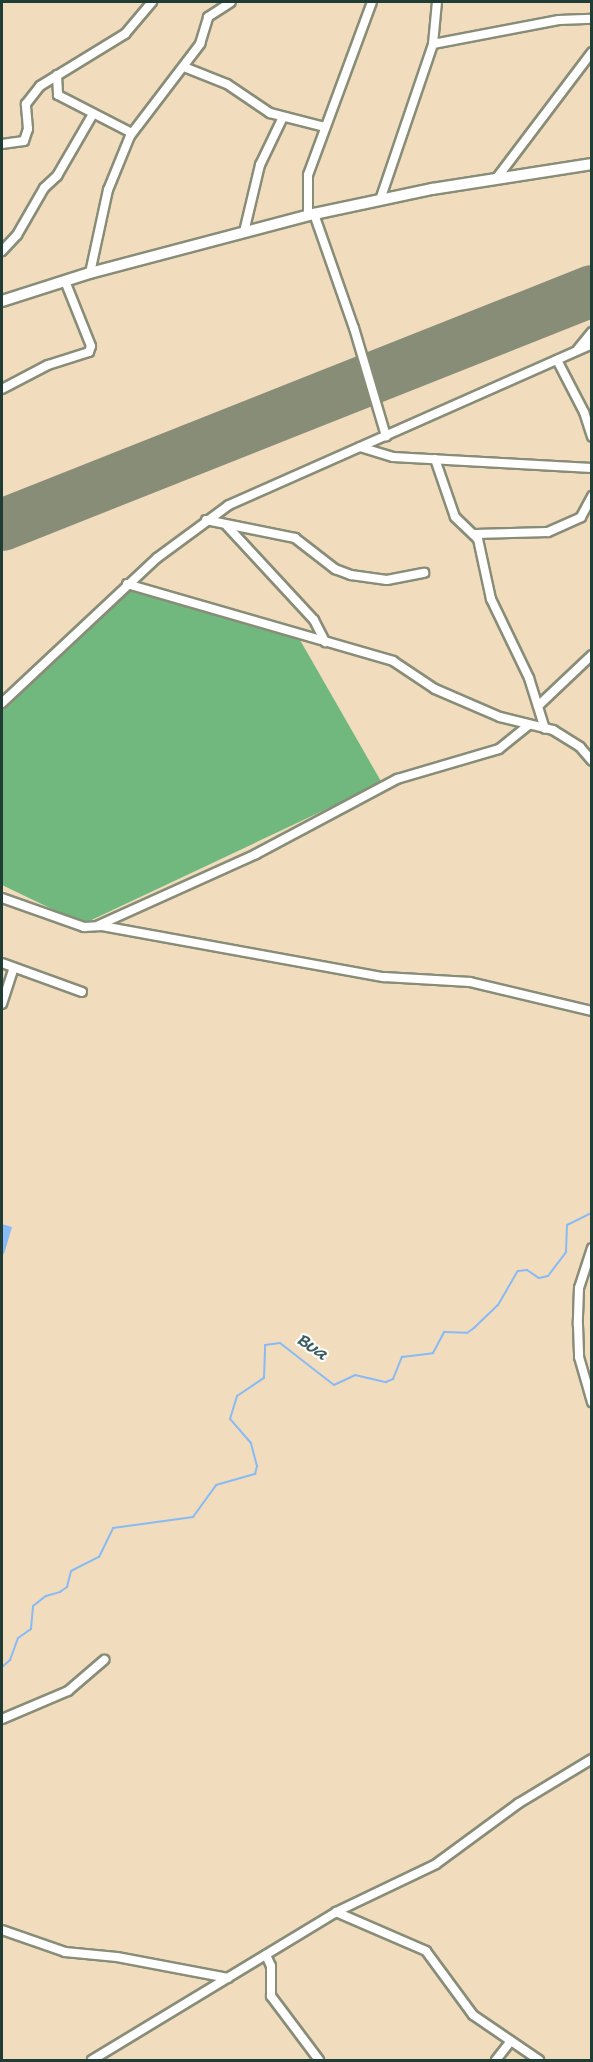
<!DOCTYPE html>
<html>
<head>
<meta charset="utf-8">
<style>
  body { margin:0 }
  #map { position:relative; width:593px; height:2062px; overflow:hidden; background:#f1ddbd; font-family:"Gochi Hand",sans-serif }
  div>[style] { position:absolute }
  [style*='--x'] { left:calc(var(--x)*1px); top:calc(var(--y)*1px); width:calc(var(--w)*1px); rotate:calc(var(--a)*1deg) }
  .forest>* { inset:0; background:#71b87e }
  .water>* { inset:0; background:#88baf5 }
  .stream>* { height:2px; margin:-1px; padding:0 1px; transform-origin:1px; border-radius:1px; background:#88baf5 }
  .runway>* { height:52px; margin:-26px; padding:0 26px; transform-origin:26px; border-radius:26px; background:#888d78 }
  .roads { filter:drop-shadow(2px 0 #888d78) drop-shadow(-2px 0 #888d78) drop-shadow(0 2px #888d78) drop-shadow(0 -2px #888d78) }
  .minor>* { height:8px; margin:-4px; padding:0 4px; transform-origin:4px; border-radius:4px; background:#fff }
  .tertiary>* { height:10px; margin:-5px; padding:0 5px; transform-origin:5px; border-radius:5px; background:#fff }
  span { translate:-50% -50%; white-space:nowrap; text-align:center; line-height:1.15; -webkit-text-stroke:4.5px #fdfcf7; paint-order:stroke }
  .water-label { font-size:21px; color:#395c64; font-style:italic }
  .frame { position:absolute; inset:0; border:3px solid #1f3d34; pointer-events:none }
</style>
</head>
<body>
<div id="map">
  <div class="forest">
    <div style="clip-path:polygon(126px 586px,296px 633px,382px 783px,83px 924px,2px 885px,2px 704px)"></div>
  </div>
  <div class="water">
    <div style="clip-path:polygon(2px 1224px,12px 1227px,4px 1254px,2px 1253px)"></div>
  </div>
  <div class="stream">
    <div style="--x:2;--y:1667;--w:11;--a:-41"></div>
    <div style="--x:10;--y:1660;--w:23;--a:-70"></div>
    <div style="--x:18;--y:1638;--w:16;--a:-35"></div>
    <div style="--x:31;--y:1629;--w:23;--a:-85"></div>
    <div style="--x:33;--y:1606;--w:16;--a:-38"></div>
    <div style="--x:46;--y:1596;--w:15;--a:-16"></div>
    <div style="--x:60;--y:1592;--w:9;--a:-36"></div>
    <div style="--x:67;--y:1587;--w:16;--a:-76"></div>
    <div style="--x:71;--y:1571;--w:31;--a:-27"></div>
    <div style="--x:99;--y:1557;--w:32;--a:-64"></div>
    <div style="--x:113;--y:1528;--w:81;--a:-7.8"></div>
    <div style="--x:193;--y:1517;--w:39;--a:-54"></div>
    <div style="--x:216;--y:1485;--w:41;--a:-15.8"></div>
    <div style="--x:255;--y:1474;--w:8;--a:-76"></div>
    <div style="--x:257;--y:1466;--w:24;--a:-105"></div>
    <div style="--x:251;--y:1443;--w:32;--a:-131"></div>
    <div style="--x:230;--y:1419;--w:24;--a:-73"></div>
    <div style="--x:237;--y:1396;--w:32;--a:-34"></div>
    <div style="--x:264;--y:1378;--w:33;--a:-88"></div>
    <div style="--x:265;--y:1345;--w:15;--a:-8"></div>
    <div style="--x:280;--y:1343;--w:68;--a:37.9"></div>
    <div style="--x:334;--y:1385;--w:23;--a:-25"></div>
    <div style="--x:355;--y:1375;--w:32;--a:13"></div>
    <div style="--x:386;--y:1382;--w:8;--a:-23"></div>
    <div style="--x:393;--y:1379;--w:24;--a:-68"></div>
    <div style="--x:402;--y:1357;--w:31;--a:-7"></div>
    <div style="--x:433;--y:1353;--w:24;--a:-62"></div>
    <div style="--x:444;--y:1332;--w:23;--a:2"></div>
    <div style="--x:467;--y:1333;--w:9;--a:-36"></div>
    <div style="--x:474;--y:1328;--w:33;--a:-44"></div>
    <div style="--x:498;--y:1305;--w:39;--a:-60"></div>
    <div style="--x:518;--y:1271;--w:9;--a:-6"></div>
    <div style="--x:527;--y:1270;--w:14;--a:34"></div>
    <div style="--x:539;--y:1278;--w:9;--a:-13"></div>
    <div style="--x:548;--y:1276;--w:30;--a:-53"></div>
    <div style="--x:566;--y:1252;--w:27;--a:-88"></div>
    <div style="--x:567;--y:1225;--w:28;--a:-26"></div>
  </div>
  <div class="runway">
    <div style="--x:2;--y:525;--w:635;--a:-21.63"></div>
  </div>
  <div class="roads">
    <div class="minor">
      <div style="--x:433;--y:44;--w:42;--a:-84.6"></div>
      <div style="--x:184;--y:67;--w:46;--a:21.6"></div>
      <div style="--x:227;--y:84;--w:52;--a:34"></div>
      <div style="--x:270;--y:113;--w:57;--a:14.3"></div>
      <div style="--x:57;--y:75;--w:20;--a:87"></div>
      <div style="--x:58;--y:95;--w:83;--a:27.2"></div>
      <div style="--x:2;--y:144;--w:22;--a:-8"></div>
      <div style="--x:24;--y:141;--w:13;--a:-72"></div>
      <div style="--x:28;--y:129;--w:25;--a:-95"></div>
      <div style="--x:26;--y:104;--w:23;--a:-52"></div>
      <div style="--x:40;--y:86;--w:100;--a:-31.5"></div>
      <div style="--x:125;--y:34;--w:42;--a:-49.8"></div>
      <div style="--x:496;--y:179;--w:159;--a:-52.9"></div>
      <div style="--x:380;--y:200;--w:165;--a:-71.2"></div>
      <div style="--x:433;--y:44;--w:128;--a:-10.8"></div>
      <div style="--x:559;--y:20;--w:33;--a:-2"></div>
      <div style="--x:314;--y:214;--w:121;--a:70.7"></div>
      <div style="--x:354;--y:328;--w:113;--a:73.5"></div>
      <div style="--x:308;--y:215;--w:40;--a:-90"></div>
      <div style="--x:308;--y:175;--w:184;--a:-69.7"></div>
      <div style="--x:244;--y:232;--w:69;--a:-76.6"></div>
      <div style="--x:260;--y:165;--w:53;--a:-64.4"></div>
      <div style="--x:2;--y:251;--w:22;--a:-47"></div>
      <div style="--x:17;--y:235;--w:54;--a:-60.1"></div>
      <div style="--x:44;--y:188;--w:18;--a:-43"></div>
      <div style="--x:57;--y:176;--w:72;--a:-59.9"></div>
      <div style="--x:90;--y:273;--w:85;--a:-77.8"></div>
      <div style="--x:108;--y:190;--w:58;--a:-67.8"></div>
      <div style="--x:130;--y:136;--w:116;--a:-52.7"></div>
      <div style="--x:200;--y:44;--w:28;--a:-73"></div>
      <div style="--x:208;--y:17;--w:27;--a:-33"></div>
      <div style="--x:578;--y:349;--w:22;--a:-51"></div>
      <div style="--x:557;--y:360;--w:59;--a:62.6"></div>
      <div style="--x:584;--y:412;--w:26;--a:72"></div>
      <div style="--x:2;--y:389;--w:52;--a:-27.6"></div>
      <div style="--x:48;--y:365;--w:43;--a:-17.6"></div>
      <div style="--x:89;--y:352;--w:6;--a:-72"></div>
      <div style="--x:91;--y:346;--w:70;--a:-111.8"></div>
      <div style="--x:360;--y:447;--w:34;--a:17"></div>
      <div style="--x:393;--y:457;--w:199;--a:3.2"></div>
      <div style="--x:435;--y:459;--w:61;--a:71"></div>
      <div style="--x:455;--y:517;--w:32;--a:44"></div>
      <div style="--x:478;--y:539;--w:61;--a:77.8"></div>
      <div style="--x:491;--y:599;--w:88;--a:64.3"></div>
      <div style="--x:529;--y:678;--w:53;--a:72.6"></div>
      <div style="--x:206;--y:520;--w:91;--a:11.4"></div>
      <div style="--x:295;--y:538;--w:51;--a:37.8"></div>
      <div style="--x:335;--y:569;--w:17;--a:21"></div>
      <div style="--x:351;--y:575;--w:36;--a:8"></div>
      <div style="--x:387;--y:580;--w:38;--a:-11"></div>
      <div style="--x:227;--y:526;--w:128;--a:47.2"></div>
      <div style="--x:314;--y:620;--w:25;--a:63"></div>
      <div style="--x:475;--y:534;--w:73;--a:-1.6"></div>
      <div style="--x:548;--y:532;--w:36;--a:-24"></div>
      <div style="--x:581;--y:517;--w:24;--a:-62"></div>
      <div style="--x:127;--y:584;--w:277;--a:16.1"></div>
      <div style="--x:393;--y:661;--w:50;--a:33.7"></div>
      <div style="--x:435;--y:689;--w:71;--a:23.3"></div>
      <div style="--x:500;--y:717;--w:55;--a:13.8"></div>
      <div style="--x:553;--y:730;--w:32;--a:32"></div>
      <div style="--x:580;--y:747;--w:18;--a:49"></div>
      <div style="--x:2;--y:703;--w:212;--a:-43.1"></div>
      <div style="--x:157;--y:558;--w:89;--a:-36.4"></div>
      <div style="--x:229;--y:505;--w:397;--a:-23.9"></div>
      <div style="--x:538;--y:706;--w:74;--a:-43.4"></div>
      <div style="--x:2;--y:898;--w:87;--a:19.5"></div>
      <div style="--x:84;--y:927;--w:18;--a:-3"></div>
      <div style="--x:102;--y:926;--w:287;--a:10.3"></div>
      <div style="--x:384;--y:977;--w:86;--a:3.3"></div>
      <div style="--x:470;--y:982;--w:125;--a:13.4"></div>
      <div style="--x:99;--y:925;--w:172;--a:-24.3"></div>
      <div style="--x:256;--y:854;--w:160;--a:-28"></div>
      <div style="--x:397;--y:779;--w:106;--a:-16.4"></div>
      <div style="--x:499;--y:749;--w:38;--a:-39"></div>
      <div style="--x:2;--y:963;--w:85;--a:19.9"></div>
      <div style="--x:2;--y:1004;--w:38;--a:-72"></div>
      <div style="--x:592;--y:1248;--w:42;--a:108"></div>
      <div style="--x:579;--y:1288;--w:37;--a:92"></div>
      <div style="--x:578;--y:1325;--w:32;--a:88"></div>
      <div style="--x:579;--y:1357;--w:47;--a:73.9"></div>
      <div style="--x:2;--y:1719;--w:72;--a:-23"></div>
      <div style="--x:68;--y:1691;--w:48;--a:-40.7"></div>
      <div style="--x:336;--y:1912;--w:98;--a:23.4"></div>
      <div style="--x:426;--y:1951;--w:79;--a:53.7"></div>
      <div style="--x:473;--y:2015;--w:80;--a:34.3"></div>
      <div style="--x:2;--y:1930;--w:67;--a:19.2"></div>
      <div style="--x:65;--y:1952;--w:52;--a:5.5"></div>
      <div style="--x:117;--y:1957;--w:113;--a:10.7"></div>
      <div style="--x:266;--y:1955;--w:12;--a:66"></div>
      <div style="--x:271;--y:1966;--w:30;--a:90"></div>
      <div style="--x:271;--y:1996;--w:80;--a:53.1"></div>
      <div style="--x:92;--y:2060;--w:285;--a:-31.2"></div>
      <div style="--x:336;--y:1912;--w:111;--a:-25.6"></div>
      <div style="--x:436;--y:1864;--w:103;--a:-36.3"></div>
      <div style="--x:519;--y:1803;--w:85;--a:-31.1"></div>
      <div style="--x:496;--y:2060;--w:24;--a:-52"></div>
    </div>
    <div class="tertiary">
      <div style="--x:2;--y:301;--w:92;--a:-17.7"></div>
      <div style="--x:90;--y:273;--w:232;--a:-14.8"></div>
      <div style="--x:314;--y:214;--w:121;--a:-12"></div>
      <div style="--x:432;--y:189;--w:162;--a:-8.9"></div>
    </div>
  </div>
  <div class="water-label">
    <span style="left:311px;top:1348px;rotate:38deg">Bua</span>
  </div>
  <div class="frame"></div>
</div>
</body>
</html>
